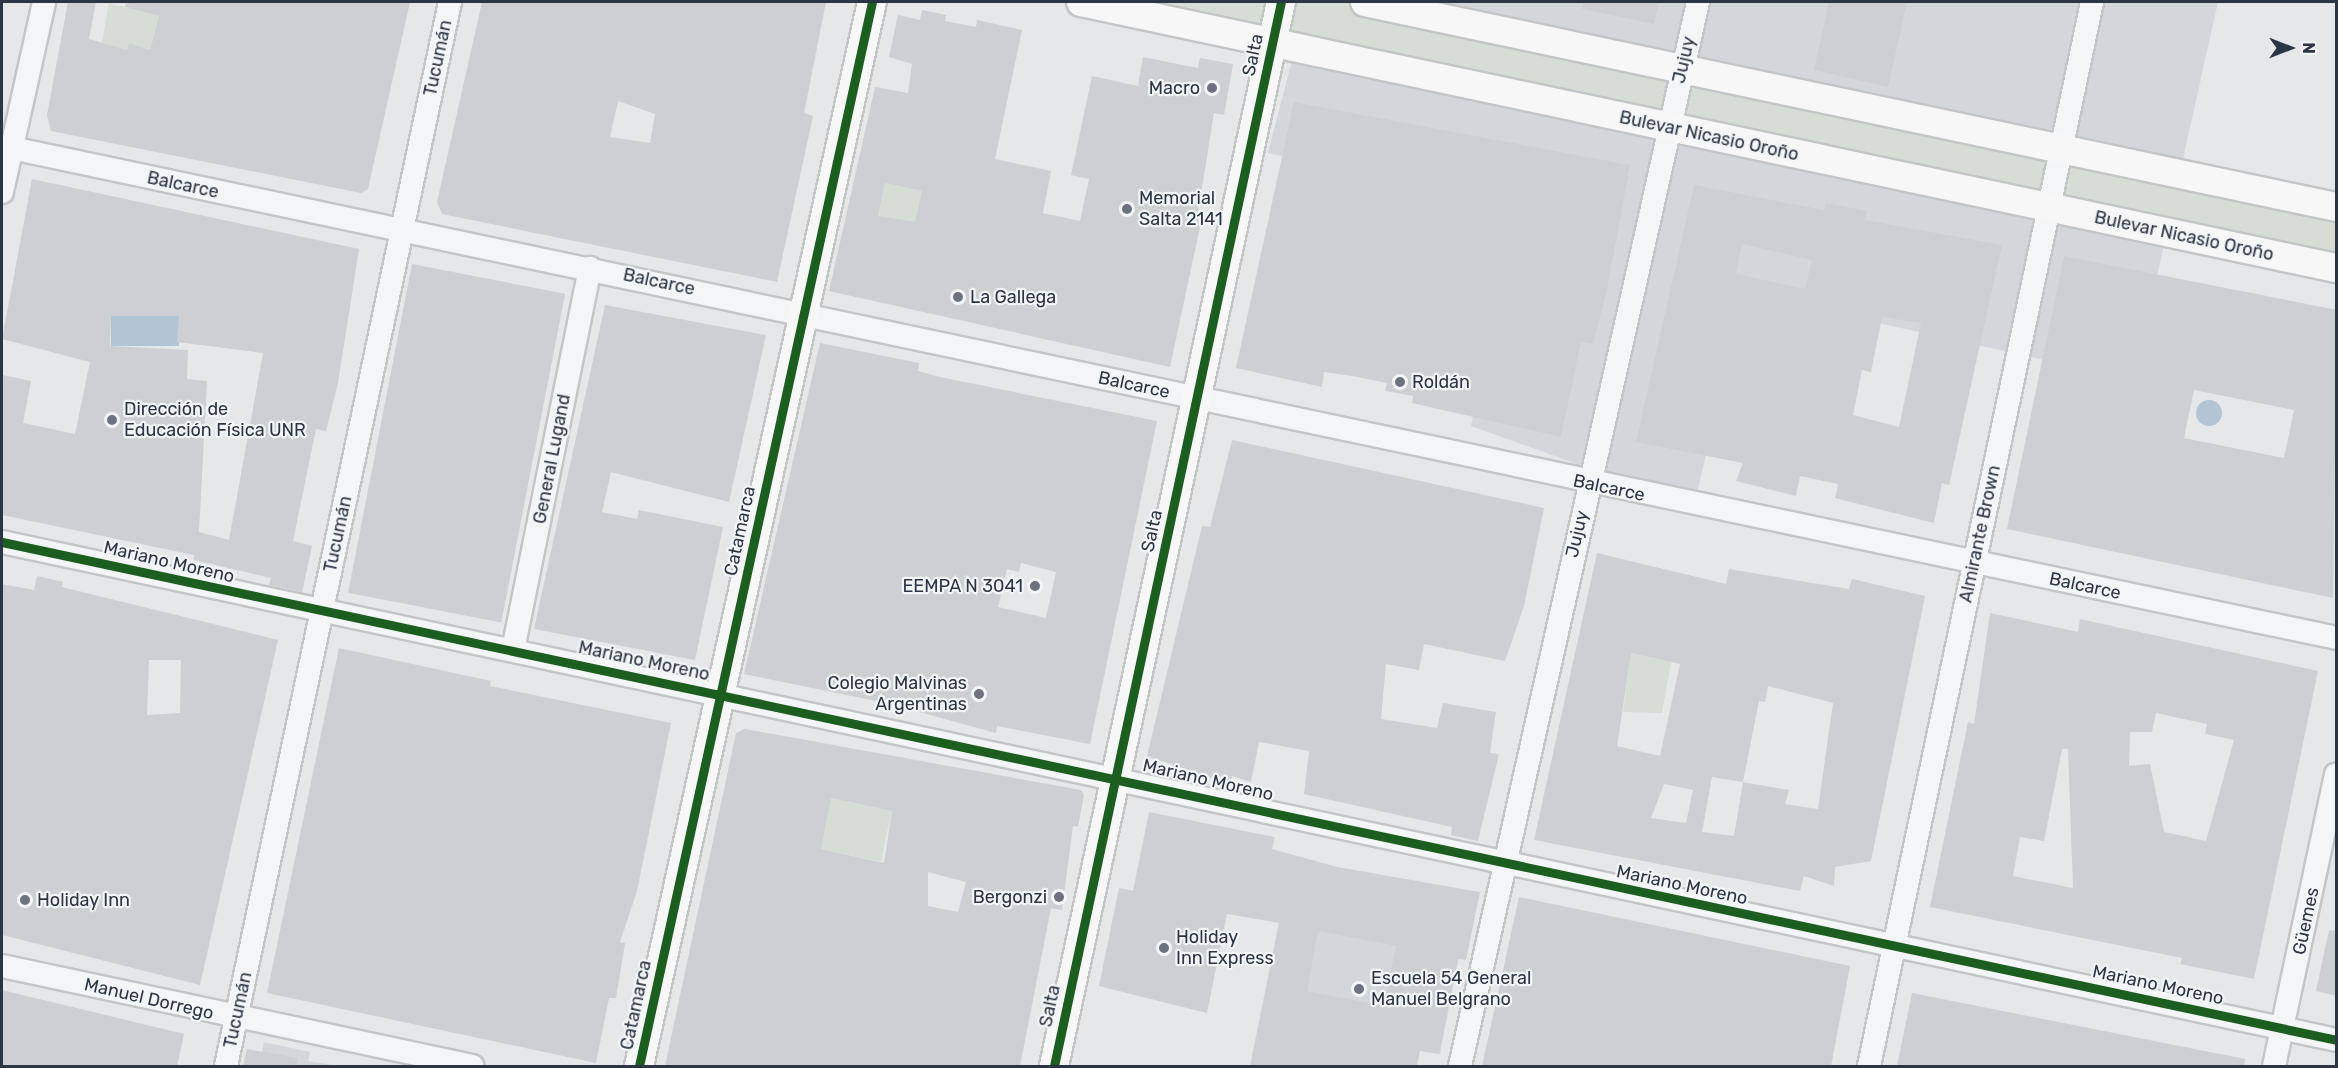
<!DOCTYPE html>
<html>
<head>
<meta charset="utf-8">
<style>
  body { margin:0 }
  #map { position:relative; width:2338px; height:1068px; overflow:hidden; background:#e5e7e9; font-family:Rubik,sans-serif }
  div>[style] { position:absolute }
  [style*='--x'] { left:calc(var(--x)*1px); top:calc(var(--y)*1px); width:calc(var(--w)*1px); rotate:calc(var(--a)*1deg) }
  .built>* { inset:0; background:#d3d7dc; transform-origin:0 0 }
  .green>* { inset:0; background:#d6ddd5; transform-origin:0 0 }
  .water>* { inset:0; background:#b3c4d4; transform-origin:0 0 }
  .round { border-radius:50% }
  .building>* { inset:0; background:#cdcfd2; transform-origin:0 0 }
  .roads { filter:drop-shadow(2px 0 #c3c5c7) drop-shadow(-2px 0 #c3c5c7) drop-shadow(0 2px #c3c5c7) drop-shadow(0 -2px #c3c5c7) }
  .minor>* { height:22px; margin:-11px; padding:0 11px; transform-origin:11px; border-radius:11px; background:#f4f5f6 }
  .major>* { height:28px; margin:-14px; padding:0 14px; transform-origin:14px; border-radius:14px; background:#f7f7f8 }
  .cycleway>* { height:9px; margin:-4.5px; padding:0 4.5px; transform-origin:4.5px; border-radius:4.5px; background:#1b5e20 }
  .dots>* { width:16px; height:16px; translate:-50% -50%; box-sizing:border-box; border:3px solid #f3f5f8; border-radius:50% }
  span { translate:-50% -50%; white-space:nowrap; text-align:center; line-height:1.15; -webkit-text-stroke:4.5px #f3f5f8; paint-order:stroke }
  .street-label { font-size:18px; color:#2b3544 }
  .poi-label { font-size:18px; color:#2b3544 }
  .right { translate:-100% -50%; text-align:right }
  .left { translate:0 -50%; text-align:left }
  .frame { position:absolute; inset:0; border:3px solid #2b3544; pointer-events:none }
  .north { position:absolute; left:2260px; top:18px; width:60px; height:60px; -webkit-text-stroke:4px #f3f5f8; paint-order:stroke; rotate:90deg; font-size:16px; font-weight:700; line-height:24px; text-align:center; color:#2b3544 }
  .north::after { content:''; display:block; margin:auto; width:21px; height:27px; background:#2b3544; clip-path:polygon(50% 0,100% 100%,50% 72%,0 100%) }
</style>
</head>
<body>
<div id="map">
  <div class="built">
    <div style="clip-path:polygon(1307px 2px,2218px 2px,2134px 380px,1744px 293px,1694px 506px,1471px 426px,1515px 202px,1268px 153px)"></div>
    <div style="left:1279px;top:923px;width:183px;height:98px;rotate:11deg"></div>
    <div style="clip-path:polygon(264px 1042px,310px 1052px,308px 1061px,339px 1066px,260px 1066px)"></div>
  </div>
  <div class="green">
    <div style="clip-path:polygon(1081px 2px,1365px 2px,2336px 207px,2336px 268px)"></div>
    <div style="clip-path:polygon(109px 3px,159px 16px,150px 50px,129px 43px,126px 57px,102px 43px)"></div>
    <div style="left:885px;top:183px;width:38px;height:34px;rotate:12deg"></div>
    <div style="clip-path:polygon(1631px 653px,1671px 662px,1662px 713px,1623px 712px)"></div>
    <div style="left:831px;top:798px;width:62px;height:52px;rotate:12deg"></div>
  </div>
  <div class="water">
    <div style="left:111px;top:316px;width:68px;height:30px"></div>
    <div class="round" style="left:2196px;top:400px;width:26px;height:26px"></div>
  </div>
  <div class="building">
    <div style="clip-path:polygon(68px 2px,96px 2px,89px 39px,127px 50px,129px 43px,150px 50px,159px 16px,125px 7px,126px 2px,410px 2px,368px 189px,361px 193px,51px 131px,47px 115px)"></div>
    <div style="clip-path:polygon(evenodd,482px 2px,826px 2px,804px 113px,813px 116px,777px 282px,442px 214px,437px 202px,482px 2px,618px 101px,655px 114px,650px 143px,610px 137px,618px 101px)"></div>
    <div style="clip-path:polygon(1583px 2px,1659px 2px,1654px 24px,1582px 9px)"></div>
    <div style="clip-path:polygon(1829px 2px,1907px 2px,1888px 87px,1814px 70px)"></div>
    <div style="clip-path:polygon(evenodd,922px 10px,946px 15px,945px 21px,976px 27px,977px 20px,1022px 30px,995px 159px,1051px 171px,1043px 213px,1080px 221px,1089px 179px,1071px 175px,1092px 76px,1138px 86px,1143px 57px,1198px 68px,1200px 58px,1233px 64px,1224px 115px,1214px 113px,1198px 212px,1203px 213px,1170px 367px,829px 291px,875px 87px,908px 93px,912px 64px,889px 57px,898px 15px,920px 20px,922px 10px,885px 183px,922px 191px,915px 222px,878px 216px,885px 183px)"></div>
    <div style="clip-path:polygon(1294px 102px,1630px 165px,1607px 290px,1593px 344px,1581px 342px,1561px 437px,1412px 403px,1413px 396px,1385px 391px,1387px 383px,1352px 376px,1324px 372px,1322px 387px,1236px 368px)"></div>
    <div style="clip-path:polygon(evenodd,32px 179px,359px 249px,338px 383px,326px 431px,316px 429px,293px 541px,312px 546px,302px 592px,269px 585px,271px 578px,194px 560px,194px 555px,2px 515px,2px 375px,31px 381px,23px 423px,75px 434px,90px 362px,2px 339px,32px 179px,111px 316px,179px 316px,177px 342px,263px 353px,229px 540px,199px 532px,207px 381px,187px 379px,188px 350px,110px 346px,111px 316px)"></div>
    <div style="clip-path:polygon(evenodd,1694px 185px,1824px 210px,1826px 203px,1867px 211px,1865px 220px,2002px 245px,1949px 485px,1942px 483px,1934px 523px,1835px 498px,1838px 484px,1800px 476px,1796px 496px,1736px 481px,1743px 463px,1636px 442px,1694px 185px,1742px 244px,1812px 260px,1805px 289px,1736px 274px,1742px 244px,1694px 185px,1882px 317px,1921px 323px,1899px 427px,1853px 415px,1862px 370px,1871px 372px,1882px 317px)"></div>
    <div style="clip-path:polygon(evenodd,2064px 256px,2337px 310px,2333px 598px,2007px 529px,2064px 256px,2194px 390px,2294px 410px,2284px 458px,2184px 438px,2194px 390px)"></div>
    <div style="left:412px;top:264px;width:156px;height:335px;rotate:11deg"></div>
    <div style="clip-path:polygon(605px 305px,766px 335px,729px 502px,611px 472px,602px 512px,637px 519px,639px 510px,723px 527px,695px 660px,534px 629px)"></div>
    <div style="clip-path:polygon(evenodd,820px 343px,919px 363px,918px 371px,940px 377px,1157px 421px,1090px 744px,997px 726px,996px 733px,886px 703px,744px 674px,820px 343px,1021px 563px,1056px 572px,1046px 618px,998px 607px,1007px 569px,1019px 572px,1021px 563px)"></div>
    <div style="clip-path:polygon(1232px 440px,1544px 508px,1524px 606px,1505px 661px,1424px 644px,1419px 670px,1386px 664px,1381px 719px,1437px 728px,1443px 703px,1496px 712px,1490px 753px,1499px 754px,1478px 841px,1451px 835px,1452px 827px,1304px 794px,1309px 751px,1259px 742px,1251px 782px,1232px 776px,1230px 784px,1147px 756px,1202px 526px,1210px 527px)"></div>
    <div style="clip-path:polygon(evenodd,1597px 553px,1726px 584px,1729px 569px,1849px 589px,1852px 579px,1925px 596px,1871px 861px,1835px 867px,1834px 886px,1804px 876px,1800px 891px,1534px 840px,1597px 553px,1631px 653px,1680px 664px,1660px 756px,1617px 746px,1631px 653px,1597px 553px,1768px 686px,1833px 703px,1818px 809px,1785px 804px,1789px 790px,1743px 782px,1759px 701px,1765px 702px,1768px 686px,1597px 553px,1712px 777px,1743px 782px,1734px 836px,1702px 832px,1712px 777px,1597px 553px,1664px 784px,1693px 790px,1686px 823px,1651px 818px,1664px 784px)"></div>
    <div style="clip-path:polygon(evenodd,37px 576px,63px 582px,62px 587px,278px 640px,200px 985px,2px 935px,2px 584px,34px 590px,37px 576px,149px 660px,181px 660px,180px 713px,147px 715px,149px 660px)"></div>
    <div style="clip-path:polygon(evenodd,1990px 613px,2078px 632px,2080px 619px,2318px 671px,2254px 979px,2180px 964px,2182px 958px,1930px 907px,1968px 722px,1974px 724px,1990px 613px,2156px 713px,2207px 724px,2205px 734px,2234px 740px,2206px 841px,2164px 832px,2150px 764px,2129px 766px,2130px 732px,2152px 732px,2156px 713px,1990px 613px,2062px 749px,2068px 749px,2073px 888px,2013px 876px,2020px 837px,2044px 841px,2062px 749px)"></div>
    <div style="clip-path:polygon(339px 648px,491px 681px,490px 686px,671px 723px,637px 891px,620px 942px,625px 943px,616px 998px,609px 998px,596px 1063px,267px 993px)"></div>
    <div style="clip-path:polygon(evenodd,745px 729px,1081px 790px,1084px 795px,1078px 827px,1073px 826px,1062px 910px,1051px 908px,1020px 1066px,665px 1066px,736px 733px,745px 729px,831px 798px,892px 811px,884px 863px,821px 849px,831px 798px,745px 729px,928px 872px,966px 882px,958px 912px,928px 906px,928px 872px)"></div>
    <div style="clip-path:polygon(evenodd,1149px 812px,1275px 837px,1272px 849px,1337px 867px,1480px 892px,1466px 960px,1458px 959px,1439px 1054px,1420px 1051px,1417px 1066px,1250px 1066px,1279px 923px,1227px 914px,1207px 1013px,1099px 986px,1119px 888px,1133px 891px,1149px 812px,1318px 931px,1396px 946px,1384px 1006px,1307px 991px,1318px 931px)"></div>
    <div style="clip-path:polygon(1519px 897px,1850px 966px,1831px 1066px,1482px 1066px)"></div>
    <div style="clip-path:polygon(2329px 930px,2337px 931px,2337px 996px,2316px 991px)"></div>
    <div style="clip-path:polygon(2px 990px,184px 1034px,177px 1066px,2px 1066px)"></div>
    <div style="clip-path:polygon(1912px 993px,2245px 1059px,2244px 1066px,1897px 1066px)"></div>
    <div style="clip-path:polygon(247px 1049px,298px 1058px,297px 1066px,243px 1066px)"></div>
  </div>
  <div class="roads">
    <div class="minor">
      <div style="--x:2;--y:146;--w:2385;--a:11.9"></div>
      <div style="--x:2;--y:192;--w:195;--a:-77.5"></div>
      <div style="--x:2;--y:542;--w:2387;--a:12.04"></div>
      <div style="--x:513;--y:650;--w:390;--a:-78.6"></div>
      <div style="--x:2;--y:966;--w:481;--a:12"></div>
      <div style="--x:226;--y:1066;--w:1087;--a:-78.11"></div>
      <div style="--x:1460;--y:1066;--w:1090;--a:-77.39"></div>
      <div style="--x:1869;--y:1066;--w:1087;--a:-78.16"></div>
      <div style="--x:2274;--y:1066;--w:298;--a:-78"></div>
    </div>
    <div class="major">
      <div style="--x:1081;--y:2;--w:1283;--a:11.97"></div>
      <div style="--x:1365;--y:2;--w:992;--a:11.92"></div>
      <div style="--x:639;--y:1066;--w:1089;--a:-77.65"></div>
      <div style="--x:1054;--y:1066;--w:1088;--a:-77.96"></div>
    </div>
  </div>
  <div class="cycleway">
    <div style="--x:2;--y:542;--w:2387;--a:12.04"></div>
    <div style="--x:639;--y:1066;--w:1089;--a:-77.65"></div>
    <div style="--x:1054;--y:1066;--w:1088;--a:-77.96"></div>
  </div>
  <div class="dots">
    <div style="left:1212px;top:88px;background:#6c737e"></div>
    <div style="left:1127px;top:209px;background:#6c737e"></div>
    <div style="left:958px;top:297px;background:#6c737e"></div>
    <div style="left:1400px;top:382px;background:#6c737e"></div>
    <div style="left:112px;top:420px;background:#6c737e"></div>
    <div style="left:1035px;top:586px;background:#6c737e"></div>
    <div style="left:979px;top:694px;background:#6c737e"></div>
    <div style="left:1059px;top:897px;background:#6c737e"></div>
    <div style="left:25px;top:900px;background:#6c737e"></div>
    <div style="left:1164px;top:948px;background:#6c737e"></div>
    <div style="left:1359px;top:989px;background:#6c737e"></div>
  </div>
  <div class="street-label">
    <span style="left:1253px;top:55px;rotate:-78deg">Salta</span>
    <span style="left:438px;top:58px;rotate:-78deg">Tucumán</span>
    <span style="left:1684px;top:60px;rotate:-77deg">Jujuy</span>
    <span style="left:1709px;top:136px;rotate:12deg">Bulevar Nicasio Oroño</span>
    <span style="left:183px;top:185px;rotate:12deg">Balcarce</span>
    <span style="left:2184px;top:236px;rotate:12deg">Bulevar Nicasio Oroño</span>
    <span style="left:659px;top:282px;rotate:12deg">Balcarce</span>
    <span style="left:1134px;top:385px;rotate:12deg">Balcarce</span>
    <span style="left:552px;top:459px;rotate:-79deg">General Lugand</span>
    <span style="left:1609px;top:488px;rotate:12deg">Balcarce</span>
    <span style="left:740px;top:531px;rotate:-78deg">Catamarca</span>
    <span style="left:1152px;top:531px;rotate:-78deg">Salta</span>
    <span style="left:338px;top:534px;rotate:-78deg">Tucumán</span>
    <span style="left:1577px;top:534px;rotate:-77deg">Jujuy</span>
    <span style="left:1980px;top:534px;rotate:-78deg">Almirante Brown</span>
    <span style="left:169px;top:562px;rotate:13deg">Mariano Moreno</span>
    <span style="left:2085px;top:586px;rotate:12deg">Balcarce</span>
    <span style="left:644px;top:661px;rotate:12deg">Mariano Moreno</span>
    <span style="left:1208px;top:780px;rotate:13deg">Mariano Moreno</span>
    <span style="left:1682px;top:885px;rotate:12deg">Mariano Moreno</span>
    <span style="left:2306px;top:921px;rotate:-78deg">Güemes</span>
    <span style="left:2158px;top:985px;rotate:12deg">Mariano Moreno</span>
    <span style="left:149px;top:999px;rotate:13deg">Manuel Dorrego</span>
    <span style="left:636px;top:1005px;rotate:-78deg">Catamarca</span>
    <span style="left:1050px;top:1006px;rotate:-78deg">Salta</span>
    <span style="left:238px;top:1010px;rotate:-78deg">Tucumán</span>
  </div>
  <div class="poi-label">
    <span class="right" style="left:1200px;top:88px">Macro</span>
    <span class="left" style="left:1139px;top:209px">Memorial<br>Salta 2141</span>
    <span class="left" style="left:970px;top:297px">La Gallega</span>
    <span class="left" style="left:1412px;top:382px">Roldán</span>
    <span class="left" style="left:124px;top:420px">Dirección de<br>Educación Física UNR</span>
    <span class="right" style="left:1023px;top:586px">EEMPA N 3041</span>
    <span class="right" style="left:967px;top:694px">Colegio Malvinas<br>Argentinas</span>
    <span class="right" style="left:1047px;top:897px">Bergonzi</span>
    <span class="left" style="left:37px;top:900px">Holiday Inn</span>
    <span class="left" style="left:1176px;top:948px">Holiday<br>Inn Express</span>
    <span class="left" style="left:1371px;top:989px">Escuela 54 General<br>Manuel Belgrano</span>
  </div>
  <div class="frame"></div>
  <div class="north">N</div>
</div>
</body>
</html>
